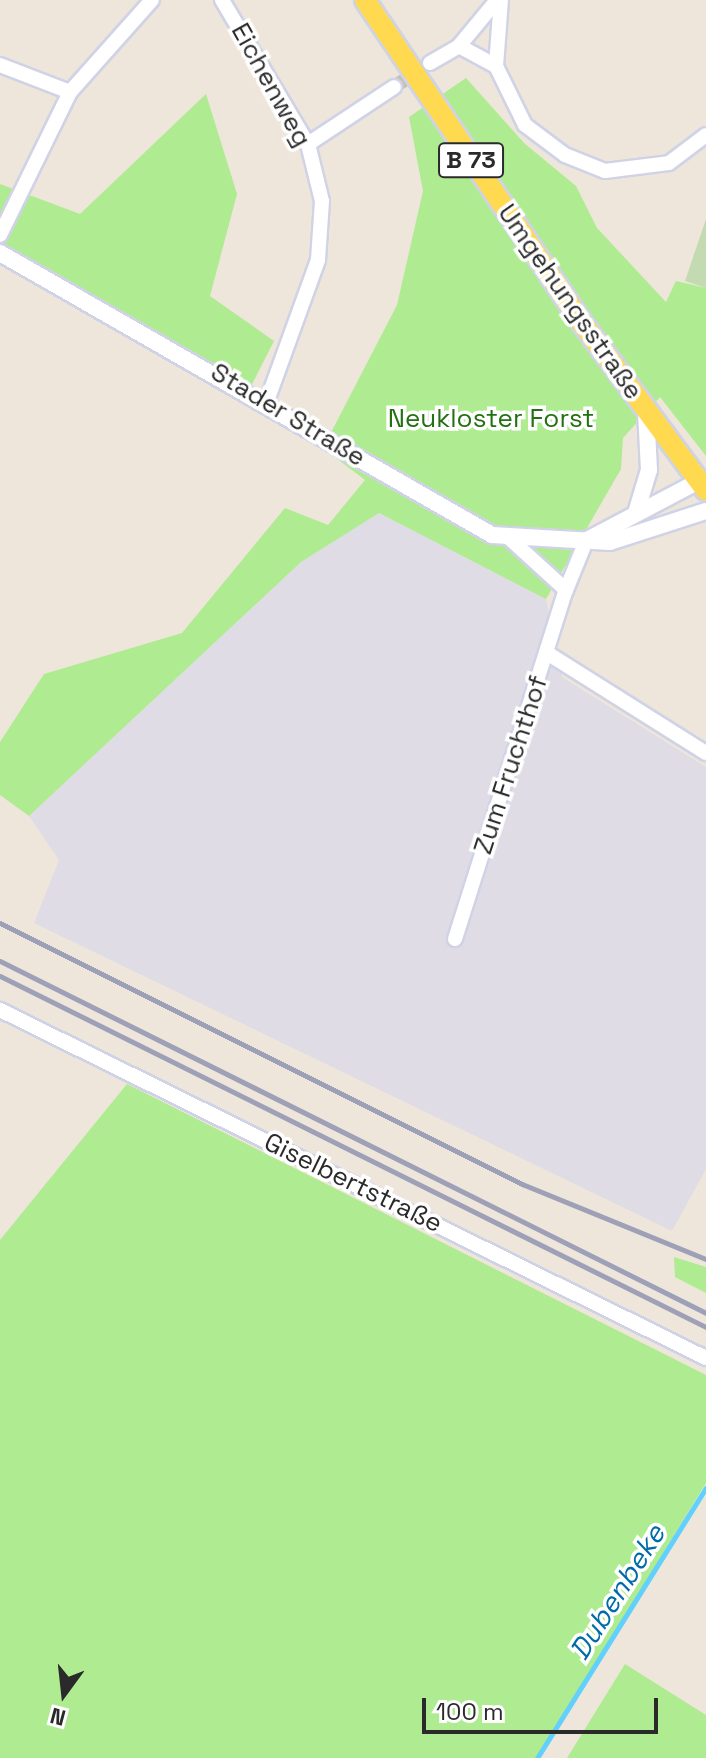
<!DOCTYPE html>
<html>
<head>
<meta charset="utf-8">
<style>
  body { margin:0 }
  #map { position:relative; width:706px; height:1758px; overflow:hidden; background:#eee6db; font-family:"Space Grotesk",sans-serif }
  div>[style] { position:absolute }
  [style*='--x'] { left:calc(var(--x)*1px); top:calc(var(--y)*1px); width:calc(var(--w)*1px); rotate:calc(var(--a)*1deg) }
  .industrial>* { inset:0; background:#dfdce6 }
  .green>* { inset:0; background:#aeeb91 }
  .cemetery>* { inset:0; background:#c4dab0 }
  .stream>* { height:5px; margin:-2.5px; padding:0 2.5px; transform-origin:2.5px; border-radius:2.5px; background:#62d0fc }
  .minor-tunnel>* { height:14px; margin-top:-7px; transform-origin:0; background:repeating-linear-gradient(90deg,#c7c0b8 0 14px,transparent 0 21px) }
  .roads { filter:drop-shadow(2px 0 #d0d3e5) drop-shadow(-2px 0 #d0d3e5) drop-shadow(0 2px #d0d3e5) drop-shadow(0 -2px #d0d3e5) }
  .minor>* { height:14px; margin:-7px; padding:0 7px; transform-origin:7px; border-radius:7px; background:#fff }
  .tertiary>* { height:16px; margin:-8px; padding:0 8px; transform-origin:8px; border-radius:8px; background:#fff }
  .primary>* { height:20px; margin:-10px; padding:0 10px; transform-origin:10px; border-radius:10px; background:#ffd94f }
  .rail>* { height:5px; margin:-2.5px; padding:0 2.5px; transform-origin:2.5px; border-radius:2.5px; background:#9da0b7 }
  span { translate:-50% -50%; white-space:nowrap; text-align:center; line-height:1.15; -webkit-text-stroke:7px #fff; paint-order:stroke }
  .shield-label span { padding:2px 6px; background:#fff; border:2px solid; border-radius:6px; -webkit-text-stroke-width:0 }
  .shield-label { font-size:24px; color:#2a2a2a; font-weight:700 }
  .street-label { font-size:26px; color:#2a2a2a }
  .park-label { font-size:26px; color:#247012 }
  .water-label { font-size:28px; color:#006ba9; font-style:italic }
  .north { position:absolute; left:24px; top:1654px; width:80px; height:80px; -webkit-text-stroke:6px #fff; paint-order:stroke; rotate:195deg; font-size:22px; font-weight:700; line-height:32px; text-align:center; color:#2a2a2a }
  .north::after { content:''; display:block; margin:auto; width:28px; height:36px; background:#2a2a2a; clip-path:polygon(50% 0,100% 100%,50% 72%,0 100%) }
  .scale { position:absolute; left:422px; top:1698px; width:236px; height:36px; box-sizing:border-box; border:4px solid #2a2a2a; border-top:0; padding-left:10px; font-size:24px; line-height:28px; white-space:nowrap; color:#2a2a2a; -webkit-text-stroke:6px #fff; paint-order:stroke }
</style>
</head>
<body>
<div id="map">
  <div class="industrial">
    <div style="clip-path:polygon(379px 513px,546px 599px,562px 677px,706px 767px,706px 1169px,672px 1231px,34px 923px,59px 860px,29px 816px,301px 562px)"></div>
  </div>
  <div class="green">
    <div style="clip-path:polygon(466px 78px,524px 143px,576px 186px,597px 228px,666px 302px,676px 281px,706px 288px,706px 456px,660px 397px,623px 438px,621px 469px,546px 599px,379px 513px,301px 562px,29px 816px,0 795px,0 742px,44px 674px,182px 633px,285px 508px,328px 525px,365px 480px,323px 448px,397px 305px,423px 191px,409px 117px)"></div>
    <div style="clip-path:polygon(206px 94px,237px 194px,210px 296px,274px 341px,251px 386px,0 247px,0 184px,80px 214px)"></div>
    <div style="clip-path:polygon(127px 1084px,706px 1375px,706px 1483px,538px 1758px,0 1758px,0 1240px)"></div>
    <div style="clip-path:polygon(674px 1257px,706px 1267px,706px 1293px,675px 1277px)"></div>
    <div style="clip-path:polygon(625px 1664px,706px 1715px,706px 1758px,567px 1758px)"></div>
  </div>
  <div class="cemetery">
    <div style="clip-path:polygon(706px 219px,706px 288px,685px 281px)"></div>
  </div>
  <div class="stream">
    <div style="--x:537;--y:1758;--w:319;--a:-58"></div>
  </div>
  <div class="minor-tunnel">
    <div style="--x:394;--y:87;--w:43;--a:-33.7"></div>
  </div>
  <div class="roads">
    <div class="minor">
      <div style="--x:222;--y:0;--w:168;--a:59.2"></div>
      <div style="--x:308;--y:144;--w:59;--a:76.2"></div>
      <div style="--x:322;--y:201;--w:59;--a:93.9"></div>
      <div style="--x:318;--y:260;--w:150;--a:109.9"></div>
      <div style="--x:459;--y:46;--w:42;--a:28.4"></div>
      <div style="--x:496;--y:66;--w:66;--a:63.8"></div>
      <div style="--x:525;--y:125;--w:50;--a:36.9"></div>
      <div style="--x:565;--y:155;--w:43;--a:21.8"></div>
      <div style="--x:605;--y:171;--w:64;--a:-7.1"></div>
      <div style="--x:669;--y:163;--w:46;--a:-37.1"></div>
      <div style="--x:430;--y:63;--w:34;--a:-30"></div>
      <div style="--x:459;--y:46;--w:60;--a:-50.4"></div>
      <div style="--x:0;--y:65;--w:75;--a:21.1"></div>
      <div style="--x:496;--y:66;--w:66;--a:-85.7"></div>
      <div style="--x:308;--y:144;--w:103;--a:-33.5"></div>
      <div style="--x:0;--y:235;--w:159;--a:-63.9"></div>
      <div style="--x:70;--y:92;--w:123;--a:-48.3"></div>
      <div style="--x:566;--y:590;--w:53;--a:-67.8"></div>
      <div style="--x:547;--y:653;--w:188;--a:32.2"></div>
      <div style="--x:455;--y:939;--w:366;--a:-72.4"></div>
      <div style="--x:566;--y:590;--w:77;--a:-137.6"></div>
      <div style="--x:0;--y:1010;--w:787;--a:26.24"></div>
    </div>
    <div class="tertiary">
      <div style="--x:0;--y:253;--w:567;--a:29.82"></div>
      <div style="--x:492;--y:535;--w:118;--a:3.4"></div>
      <div style="--x:610;--y:542;--w:101;--a:-17.9"></div>
      <div style="--x:636;--y:513;--w:45;--a:-73.2"></div>
      <div style="--x:649;--y:470;--w:60;--a:-92.9"></div>
      <div style="--x:587;--y:540;--w:127;--a:-27.8"></div>
    </div>
    <div class="primary">
      <div style="--x:365;--y:0;--w:386;--a:56.1"></div>
      <div style="--x:580;--y:320;--w:212;--a:53.5"></div>
    </div>
  </div>
  <div class="rail">
    <div style="--x:0;--y:923;--w:584;--a:26.57"></div>
    <div style="--x:522;--y:1184;--w:199;--a:22.2"></div>
    <div style="--x:0;--y:961;--w:789;--a:26.5"></div>
    <div style="--x:0;--y:976;--w:788;--a:26.44"></div>
  </div>
  <div class="shield-label">
    <span style="left:471px;top:160px">B 73</span>
  </div>
  <div class="street-label">
    <span style="left:271px;top:85px;rotate:61deg">Eichenweg</span>
    <span style="left:570px;top:302px;rotate:55deg">Umgehungsstraße</span>
    <span style="left:288px;top:415px;rotate:31deg">Stader Straße</span>
    <span style="left:511px;top:765px;rotate:-72deg">Zum Fruchthof</span>
    <span style="left:353px;top:1183px;rotate:26deg">Giselbertstraße</span>
  </div>
  <div class="park-label">
    <span style="left:491px;top:419px">Neukloster Forst</span>
  </div>
  <div class="water-label">
    <span style="left:617px;top:1592px;rotate:-58deg">Dubenbeke</span>
  </div>
  <div class="north">N</div>
  <div class="scale">100 m</div>
</div>
</body>
</html>
